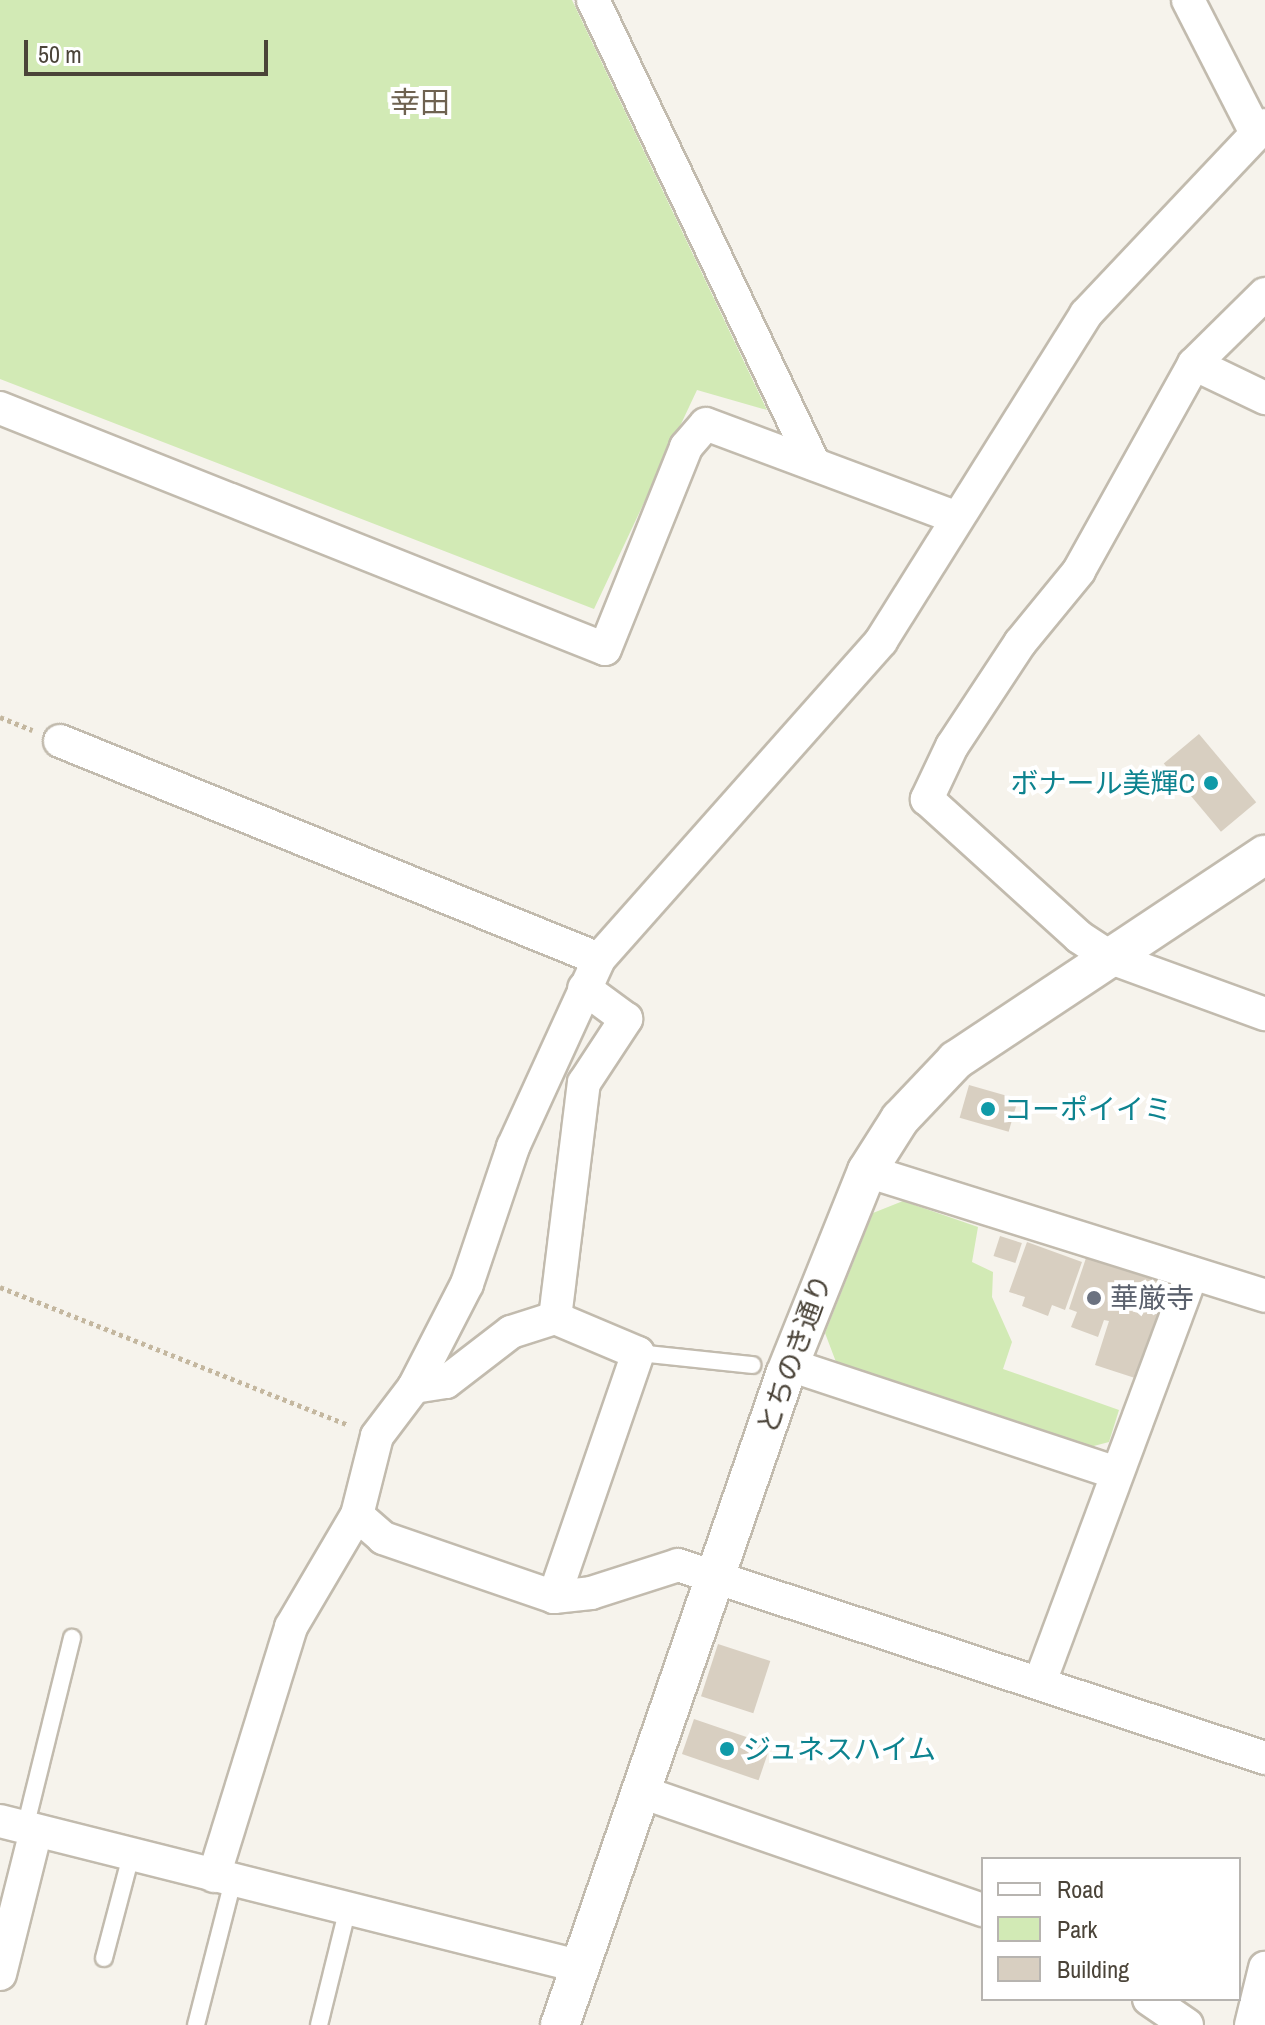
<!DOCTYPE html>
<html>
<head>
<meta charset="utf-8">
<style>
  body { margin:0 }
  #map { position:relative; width:1265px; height:2025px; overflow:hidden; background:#f6f3ec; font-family:"Archivo Narrow","Noto Sans JP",sans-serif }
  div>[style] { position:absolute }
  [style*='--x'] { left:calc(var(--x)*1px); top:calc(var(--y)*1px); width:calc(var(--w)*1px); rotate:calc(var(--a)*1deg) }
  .green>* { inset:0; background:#d2eab5 }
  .building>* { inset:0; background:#d8cfc1; transform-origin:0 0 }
  .path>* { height:5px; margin-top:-2.5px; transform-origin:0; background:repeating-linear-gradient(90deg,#c4b79f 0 4px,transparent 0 8px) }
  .roads { filter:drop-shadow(2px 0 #c2bbae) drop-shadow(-2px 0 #c2bbae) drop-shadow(0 2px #c2bbae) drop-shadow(0 -2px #c2bbae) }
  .service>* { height:16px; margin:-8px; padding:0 8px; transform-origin:8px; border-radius:8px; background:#fff }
  .minor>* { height:32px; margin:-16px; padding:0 16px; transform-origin:16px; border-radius:16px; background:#fff }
  .tertiary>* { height:38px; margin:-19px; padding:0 19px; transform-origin:19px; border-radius:19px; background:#fff }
  .dots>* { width:22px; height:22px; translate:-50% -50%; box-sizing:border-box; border:4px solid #fff; border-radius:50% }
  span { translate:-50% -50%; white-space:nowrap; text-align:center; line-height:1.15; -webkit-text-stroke:8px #fff; paint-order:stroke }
  .culture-label { font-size:28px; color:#0d838f }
  .right { translate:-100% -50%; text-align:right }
  .left { translate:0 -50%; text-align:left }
  .worship-label { font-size:28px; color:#5b616d }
  .street-label { font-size:28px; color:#4b4439 }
  .neighbourhood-label { font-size:30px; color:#6e6250 }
  .legend { position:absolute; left:981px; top:1857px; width:260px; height:144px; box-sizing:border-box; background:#fff; border:2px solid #b7b4b0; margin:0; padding:10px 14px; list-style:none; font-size:24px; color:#4b4439 }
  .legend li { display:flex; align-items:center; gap:16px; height:40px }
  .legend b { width:40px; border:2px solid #b7b4b0 }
  .scale { position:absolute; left:24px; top:40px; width:244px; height:36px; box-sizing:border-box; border:4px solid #4b4439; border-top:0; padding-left:10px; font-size:24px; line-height:28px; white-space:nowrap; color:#4b4439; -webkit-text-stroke:6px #fff; paint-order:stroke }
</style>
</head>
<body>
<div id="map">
  <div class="green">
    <div style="clip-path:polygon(0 0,572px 0,767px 410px,697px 390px,594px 609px,0 379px)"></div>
    <div style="clip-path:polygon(903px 1201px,978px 1227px,972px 1262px,993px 1272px,992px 1297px,1012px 1342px,1003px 1369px,1119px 1410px,1109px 1442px,1090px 1447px,836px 1362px,825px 1333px,873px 1213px)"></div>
  </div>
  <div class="building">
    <div style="left:1199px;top:734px;width:89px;height:46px;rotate:50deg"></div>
    <div style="left:969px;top:1085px;width:51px;height:34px;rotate:16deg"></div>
    <div style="left:1000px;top:1236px;width:23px;height:21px;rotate:18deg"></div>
    <div style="clip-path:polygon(1027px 1242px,1082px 1262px,1065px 1310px,1052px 1305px,1048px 1316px,1022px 1306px,1025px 1297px,1009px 1292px)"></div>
    <div style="clip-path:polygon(1086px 1258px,1158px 1281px,1159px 1291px,1167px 1294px,1138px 1379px,1095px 1365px,1109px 1321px,1104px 1320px,1098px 1337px,1071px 1327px,1077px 1312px,1069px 1309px)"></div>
    <div style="left:718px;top:1644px;width:55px;height:55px;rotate:18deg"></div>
    <div style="left:694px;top:1719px;width:81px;height:37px;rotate:19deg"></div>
  </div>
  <div class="path">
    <div style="--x:0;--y:717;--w:35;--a:22"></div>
    <div style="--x:0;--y:1287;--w:375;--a:21.6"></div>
  </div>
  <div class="roads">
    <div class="service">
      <div style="--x:638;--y:1353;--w:115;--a:6"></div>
      <div style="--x:25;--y:1828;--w:196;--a:-76.1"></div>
      <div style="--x:104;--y:1958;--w:106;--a:-75.2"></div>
      <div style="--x:196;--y:2025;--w:149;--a:-75.6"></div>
      <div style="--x:319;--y:2025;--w:121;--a:-76.1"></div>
    </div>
    <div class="minor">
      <div style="--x:593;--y:0;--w:514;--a:64.53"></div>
      <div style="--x:1188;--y:0;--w:149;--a:62.9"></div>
      <div style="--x:1265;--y:294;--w:100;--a:135.4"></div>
      <div style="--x:1194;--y:364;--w:237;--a:119.1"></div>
      <div style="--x:1079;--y:571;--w:93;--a:129.3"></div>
      <div style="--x:1020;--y:643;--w:123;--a:123.4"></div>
      <div style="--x:952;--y:746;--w:59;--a:115.3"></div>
      <div style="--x:927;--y:799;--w:205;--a:42.2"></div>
      <div style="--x:1079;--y:937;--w:38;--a:33"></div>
      <div style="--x:1111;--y:958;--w:164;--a:20"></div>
      <div style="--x:1194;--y:364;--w:79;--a:25.6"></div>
      <div style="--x:0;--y:408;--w:651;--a:21.72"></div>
      <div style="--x:605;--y:649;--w:218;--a:-68.1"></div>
      <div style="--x:686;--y:447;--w:30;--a:-49"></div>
      <div style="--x:706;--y:424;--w:266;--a:20.5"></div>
      <div style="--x:60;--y:741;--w:581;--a:22.02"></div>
      <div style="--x:867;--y:1171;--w:417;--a:17.4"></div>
      <div style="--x:790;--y:1365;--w:343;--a:18.3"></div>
      <div style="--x:414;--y:1387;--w:32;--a:-9"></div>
      <div style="--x:446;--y:1382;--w:82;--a:-37.6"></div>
      <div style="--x:511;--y:1332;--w:46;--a:-17.7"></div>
      <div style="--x:357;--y:1515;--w:35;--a:41"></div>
      <div style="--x:383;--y:1538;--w:181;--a:19"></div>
      <div style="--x:554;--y:1597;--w:37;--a:-6"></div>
      <div style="--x:591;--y:1593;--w:91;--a:-17.8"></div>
      <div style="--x:678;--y:1565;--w:618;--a:18.2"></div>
      <div style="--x:554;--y:1597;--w:258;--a:-71"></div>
      <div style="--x:638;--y:1353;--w:90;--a:-157.1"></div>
      <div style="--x:555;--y:1318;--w:237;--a:-83"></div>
      <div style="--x:584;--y:1083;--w:77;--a:-56.7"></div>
      <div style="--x:626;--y:1019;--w:52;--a:-143.6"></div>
      <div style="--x:1040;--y:1682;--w:436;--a:-69.6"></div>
      <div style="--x:639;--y:1791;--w:364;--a:19.1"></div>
      <div style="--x:0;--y:1821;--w:596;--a:14.08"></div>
      <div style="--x:214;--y:1876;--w:261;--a:-72.8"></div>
      <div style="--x:291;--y:1627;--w:130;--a:-59.5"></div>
      <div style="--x:357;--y:1515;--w:81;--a:-75.8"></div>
      <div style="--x:377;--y:1436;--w:61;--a:-52.9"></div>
      <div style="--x:414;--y:1387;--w:116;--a:-62.8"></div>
      <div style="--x:467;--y:1284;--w:145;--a:-71.4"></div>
      <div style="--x:513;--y:1147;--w:207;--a:-65.4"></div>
      <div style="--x:599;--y:959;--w:425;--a:-48.4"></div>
      <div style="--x:881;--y:641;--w:386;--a:-57.9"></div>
      <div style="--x:1086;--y:314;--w:260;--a:-46.6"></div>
      <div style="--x:0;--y:1974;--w:147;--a:-75.9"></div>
      <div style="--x:1149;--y:1999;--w:46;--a:34.4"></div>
      <div style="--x:1251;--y:2025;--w:59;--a:-76.2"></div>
    </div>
    <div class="tertiary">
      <div style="--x:560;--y:2025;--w:688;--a:-70.91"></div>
      <div style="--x:785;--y:1375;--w:220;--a:-68.1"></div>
      <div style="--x:867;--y:1171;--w:62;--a:-57.6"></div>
      <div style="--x:900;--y:1119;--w:81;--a:-46.5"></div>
      <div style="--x:956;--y:1060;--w:371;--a:-33.6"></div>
    </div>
  </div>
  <div class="dots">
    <div style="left:1211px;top:783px;background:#0f9aa8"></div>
    <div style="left:988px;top:1109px;background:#0f9aa8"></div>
    <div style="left:1094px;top:1298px;background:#6b7280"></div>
    <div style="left:727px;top:1749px;background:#0f9aa8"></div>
  </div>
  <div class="culture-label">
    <span class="right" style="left:1195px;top:783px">ボナール美輝C</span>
    <span class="left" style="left:1004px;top:1109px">コーポイイミ</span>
    <span class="left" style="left:743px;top:1749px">ジュネスハイム</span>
  </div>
  <div class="worship-label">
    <span class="left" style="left:1110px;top:1298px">華厳寺</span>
  </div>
  <div class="street-label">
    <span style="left:794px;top:1354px;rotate:-70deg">とちのき通り</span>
  </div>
  <div class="neighbourhood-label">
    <span style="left:420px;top:102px">幸田</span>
  </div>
  <ul class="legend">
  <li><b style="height:10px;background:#fff"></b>Road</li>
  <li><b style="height:22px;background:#d2eab5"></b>Park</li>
  <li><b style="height:22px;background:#d8cfc1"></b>Building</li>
  </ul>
  <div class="scale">50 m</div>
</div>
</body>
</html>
